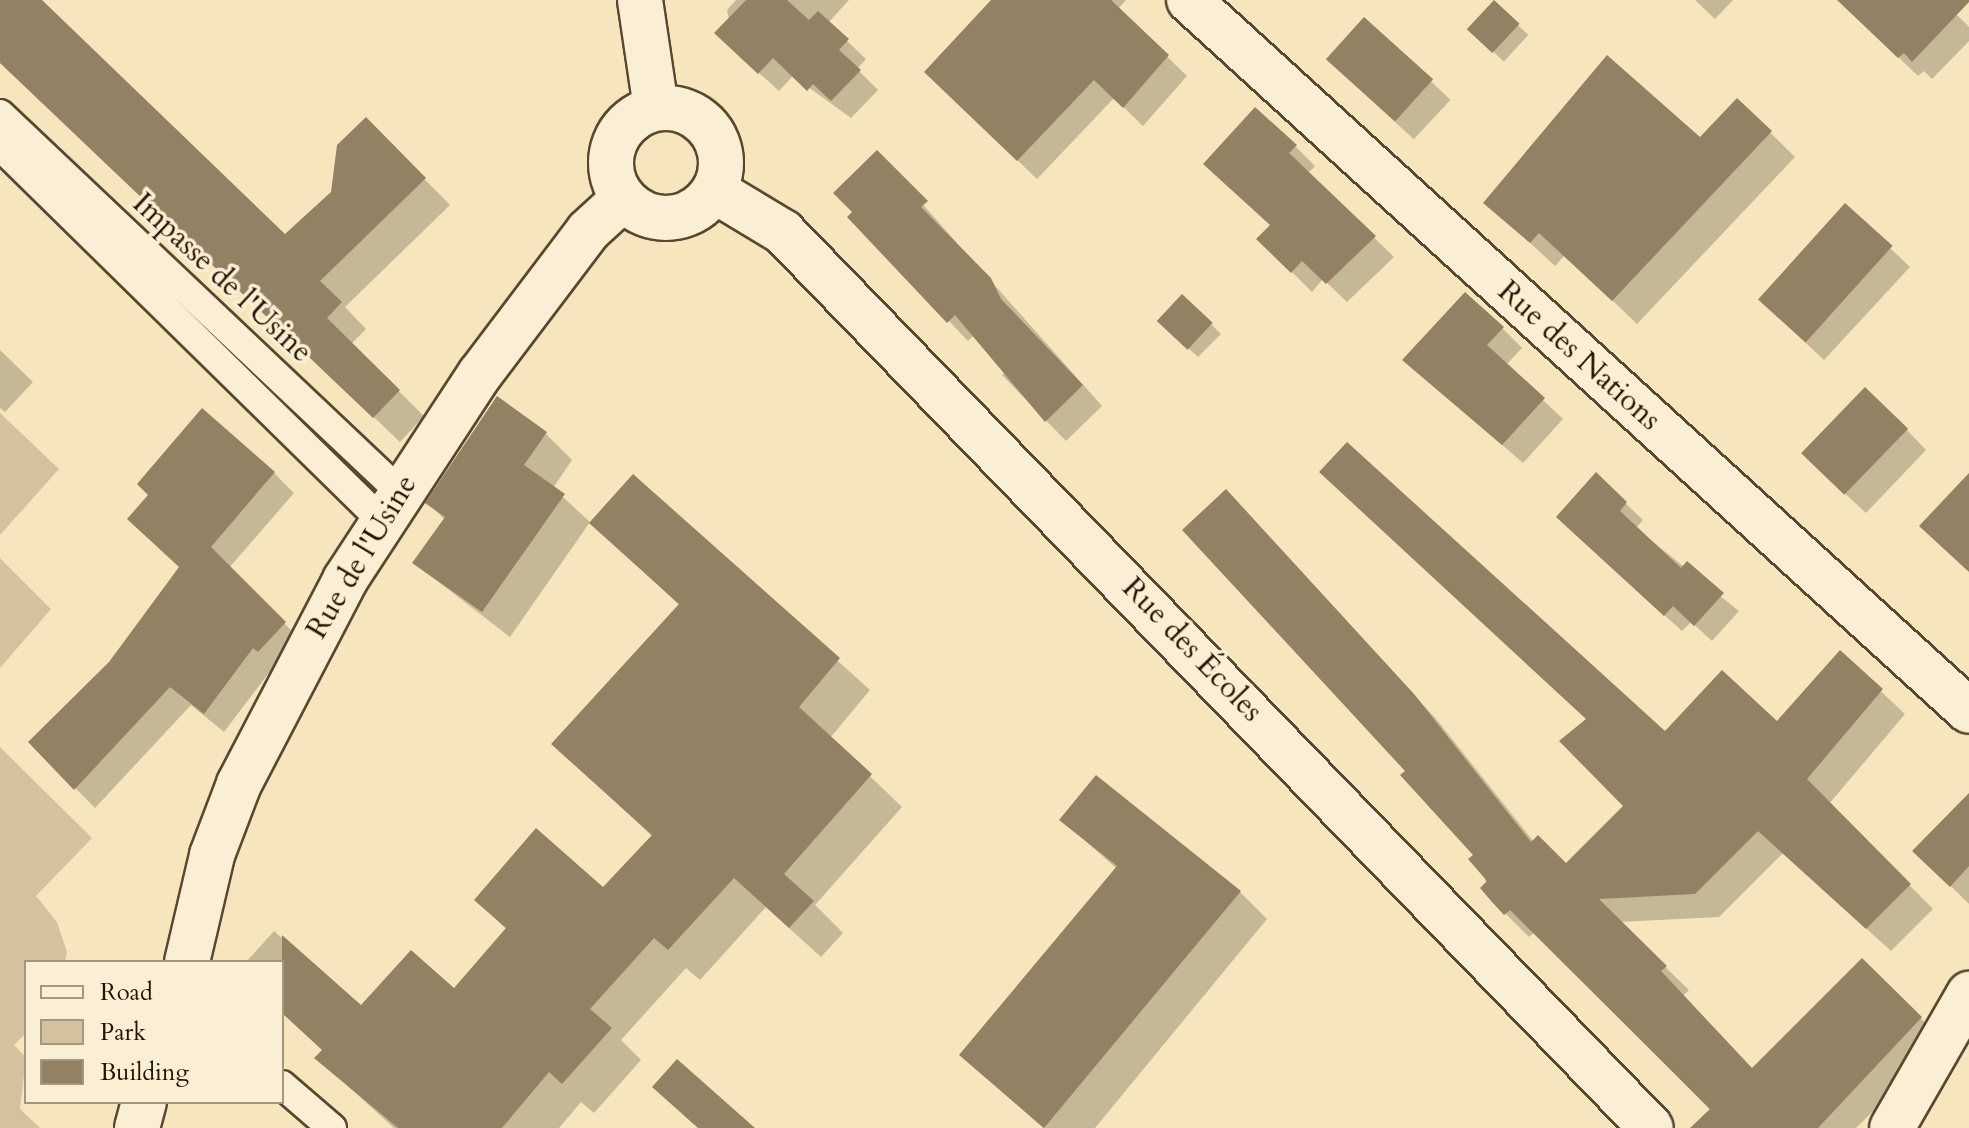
<!DOCTYPE html>
<html>
<head>
<meta charset="utf-8">
<style>
  body { margin:0 }
  #map { position:relative; width:1969px; height:1128px; overflow:hidden; background:#f7e6bd; font-family:Cardo,serif }
  div>[style] { position:absolute }
  [style*='--x'] { left:calc(var(--x)*1px); top:calc(var(--y)*1px); width:calc(var(--w)*1px); rotate:calc(var(--a)*1deg) }
  .green>* { inset:0; background:#d3c29d }
  .shadow>* { inset:0; background:#0003; transform-origin:0 0 }
  .building>* { inset:0; background:#928162; transform-origin:0 0 }
  .roads { filter:drop-shadow(2px 0 #59482f) drop-shadow(-2px 0 #59482f) drop-shadow(0 2px #59482f) drop-shadow(0 -2px #59482f) }
  .service>* { height:28px; margin:-14px; padding:0 14px; transform-origin:14px; border-radius:14px; background:#faefd4 }
  .minor>* { height:44px; margin:-22px; padding:0 22px; transform-origin:22px; border-radius:22px; background:#faefd4 }
  .tertiary>* { height:44px; margin:-22px; padding:0 22px; transform-origin:22px; border-radius:22px; background:#faefd4 }
  .tertiary>.ring { margin:-22px; padding:0; box-sizing:content-box; background:none; border:44px solid #faefd4; border-radius:50% }
  span { translate:-50% -50%; white-space:nowrap; text-align:center; line-height:1.15; -webkit-text-stroke:7px #faefd4; paint-order:stroke }
  .street-label { font-size:30px; color:#241300 }
  .legend { position:absolute; left:24px; top:960px; width:260px; height:144px; box-sizing:border-box; background:#faefd4; border:2px solid #a4977f; margin:0; padding:10px 14px; list-style:none; font-size:24px; color:#241300 }
  .legend li { display:flex; align-items:center; gap:16px; height:40px }
  .legend b { width:40px; border:2px solid #a4977f }
</style>
</head>
<body>
<div id="map">
  <div class="green">
    <div style="clip-path:polygon(0 413px,59px 469px,0 535px)"></div>
    <div style="clip-path:polygon(0 558px,51px 609px,0 668px)"></div>
    <div style="clip-path:polygon(0 747px,92px 838px,36px 896px,57px 922px,67px 952px,65px 962px,26px 962px,26px 1033px,14px 1045px,26px 1057px,20px 1109px,40px 1128px,0 1128px)"></div>
  </div>
  <div class="shadow">
    <div style="clip-path:polygon(27px 0,285px 237px,333px 193px,366px 120px,450px 205px,345px 307px,366px 329px,351px 344px,424px 416px,400px 442px,0 61px,0 1px)"></div>
    <div style="clip-path:polygon(736px 0,849px 0,828px 23px,866px 59px,857px 69px,878px 90px,851px 118px,793px 76px,779px 91px,736px 52px,727px 10px)"></div>
    <div style="clip-path:polygon(994px 0,1126px 0,1118px 9px,1187px 76px,1143px 126px,1114px 98px,1037px 179px,946px 91px)"></div>
    <div style="clip-path:polygon(1695px 0,1733px 0,1715px 19px)"></div>
    <div style="clip-path:polygon(1839px 0,1942px 0,1969px 27px,1969px 41px,1932px 79px,1924px 71px,1918px 76px)"></div>
    <div style="left:1494px;top:3px;width:47px;height:36px;rotate:43deg"></div>
    <div style="left:1365px;top:20px;width:117px;height:54px;rotate:43deg"></div>
    <div style="clip-path:polygon(1737px 100px,1795px 157px,1637px 324px,1565px 255px,1555px 266px,1486px 202px,1700px 140px)"></div>
    <div style="clip-path:polygon(1295px 146px,1315px 166px,1308px 173px,1394px 257px,1347px 302px,1323px 279px,1312px 292px,1259px 239px,1272px 226px,1225px 183px)"></div>
    <div style="clip-path:polygon(877px 153px,1102px 406px,1066px 441px,1002px 375px,1008px 370px,975px 334px,968px 341px,949px 321px)"></div>
    <div style="clip-path:polygon(1845px 205px,1910px 267px,1824px 360px,1779px 318px)"></div>
    <div style="clip-path:polygon(1183px 297px,1221px 334px,1198px 357px,1168px 330px)"></div>
    <div style="clip-path:polygon(1502px 328px,1522px 348px,1506px 365px,1563px 419px,1523px 463px,1404px 360px)"></div>
    <div style="clip-path:polygon(0 350px,33px 382px,5px 412px,0 408px)"></div>
    <div style="clip-path:polygon(1907px 430px,1926px 450px,1866px 513px,1824px 474px)"></div>
    <div style="clip-path:polygon(546px 434px,572px 460px,553px 488px,590px 522px,510px 637px,414px 563px,445px 520px,428px 503px)"></div>
    <div style="clip-path:polygon(274px 473px,294px 493px,229px 568px,304px 643px,279px 670px,274px 666px,224px 732px,191px 705px,95px 808px,30px 742px,110px 663px)"></div>
    <div style="clip-path:polygon(1596px 475px,1643px 520px,1636px 528px,1739px 611px,1712px 641px,1691px 622px,1682px 631px,1575px 534px)"></div>
    <div style="clip-path:polygon(634px 477px,870px 690px,830px 738px,902px 807px,815px 905px,843px 933px,821px 957px,766px 907px,700px 980px,686px 968px,621px 1040px,641px 1060px,594px 1113px,581px 1102px,559px 1128px,394px 1128px,317px 1058px,324px 1051px,282px 1013px,282px 962px,246px 962px,274px 931px,361px 1008px,454px 991px,507px 930px,476px 899px,603px 890px,653px 837px,553px 744px,680px 606px,592px 523px)"></div>
    <div style="clip-path:polygon(1249px 515px,1437px 720px,1534px 842px,1566px 865px,1625px 806px,1665px 734px,1777px 724px,1840px 653px,1905px 714px,1829px 804px,1933px 909px,1891px 951px,1783px 853px,1719px 917px,1619px 922px,1689px 990px,1683px 996px,1752px 1070px,1862px 961px,1944px 1041px,1856px 1128px,1728px 1128px,1535px 932px,1529px 937px,1493px 901px,1476px 855px,1407px 771px)"></div>
    <div style="clip-path:polygon(1969px 804px,1969px 904px,1915px 851px)"></div>
    <div style="clip-path:polygon(1062px 820px,1240px 892px,1267px 919px,1095px 1128px,1043px 1128px,962px 1055px,1117px 869px)"></div>
  </div>
  <div class="building">
    <div style="clip-path:polygon(0 0,42px 0,285px 234px,331px 192px,337px 145px,366px 117px,426px 178px,320px 281px,342px 302px,327px 318px,400px 390px,373px 418px,0 63px)"></div>
    <div style="clip-path:polygon(746px 0,787px 0,809px 20px,818px 11px,849px 39px,839px 50px,861px 70px,831px 101px,813px 84px,807px 91px,773px 58px,758px 74px,714px 33px)"></div>
    <div style="clip-path:polygon(991px 0,1111px 0,1169px 55px,1123px 108px,1094px 80px,1017px 161px,924px 72px)"></div>
    <div style="left:1494px;top:0;width:35px;height:40px;rotate:43deg"></div>
    <div style="clip-path:polygon(1837px 0,1969px 0,1969px 2px,1912px 62px,1904px 53px,1898px 58px)"></div>
    <div style="left:1364px;top:17px;width:93px;height:57px;rotate:42deg"></div>
    <div style="clip-path:polygon(1607px 55px,1700px 137px,1737px 98px,1772px 131px,1612px 301px,1539px 233px,1530px 243px,1483px 203px)"></div>
    <div style="clip-path:polygon(1255px 107px,1297px 145px,1289px 153px,1376px 236px,1326px 284px,1302px 261px,1291px 273px,1256px 239px,1270px 225px,1203px 164px)"></div>
    <div style="clip-path:polygon(877px 150px,928px 201px,921px 207px,991px 278px,1001px 299px,1083px 385px,1045px 422px,955px 315px,947px 323px,847px 217px,852px 212px,833px 193px)"></div>
    <div style="left:1845px;top:203px;width:64px;height:130px;rotate:42deg"></div>
    <div style="clip-path:polygon(1465px 292px,1504px 327px,1487px 345px,1545px 398px,1502px 445px,1402px 360px)"></div>
    <div style="left:1182px;top:294px;width:42px;height:37px;rotate:43deg"></div>
    <div style="left:1865px;top:387px;width:60px;height:92px;rotate:44deg"></div>
    <div style="clip-path:polygon(497px 396px,547px 432px,524px 465px,565px 494px,482px 612px,412px 563px,445px 517px,425px 503px)"></div>
    <div style="clip-path:polygon(202px 408px,275px 472px,211px 547px,286px 622px,258px 652px,253px 648px,204px 714px,170px 687px,74px 790px,28px 742px,109px 662px,179px 567px,127px 519px,148px 495px,137px 484px)"></div>
    <div style="clip-path:polygon(1347px 442px,1665px 731px,1722px 670px,1777px 721px,1840px 650px,1883px 689px,1807px 779px,1911px 884px,1866px 929px,1758px 831px,1695px 894px,1599px 899px,1667px 966px,1661px 971px,1752px 1068px,1862px 958px,1922px 1017px,1818px 1128px,1690px 1128px,1710px 1109px,1510px 910px,1504px 915px,1492px 902px,1480px 888px,1487px 881px,1468px 859px,1473px 855px,1400px 775px,1405px 771px,1182px 530px,1226px 489px,1414px 694px,1531px 842px,1538px 835px,1566px 863px,1623px 806px,1559px 741px,1586px 719px,1319px 472px)"></div>
    <div style="clip-path:polygon(1596px 472px,1627px 502px,1620px 511px,1681px 568px,1687px 561px,1724px 593px,1694px 626px,1673px 606px,1664px 616px,1556px 517px)"></div>
    <div style="clip-path:polygon(1969px 473px,1969px 572px,1919px 526px)"></div>
    <div style="clip-path:polygon(633px 474px,840px 658px,799px 707px,872px 774px,784px 874px,814px 901px,789px 928px,734px 878px,668px 950px,654px 938px,590px 1009px,612px 1028px,562px 1084px,549px 1072px,502px 1128px,398px 1128px,314px 1058px,322px 1050px,282px 1013px,282px 935px,361px 1005px,411px 950px,454px 988px,506px 928px,474px 900px,536px 828px,603px 887px,652px 835px,551px 744px,679px 604px,589px 523px)"></div>
    <div style="clip-path:polygon(1096px 775px,1241px 891px,1044px 1128px,959px 1055px,1117px 866px,1059px 820px)"></div>
    <div style="clip-path:polygon(1969px 793px,1969px 866px,1950px 887px,1912px 851px)"></div>
    <div style="clip-path:polygon(677px 1059px,755px 1128px,698px 1128px,652px 1087px)"></div>
  </div>
  <div class="roads">
    <div class="service">
      <div style="--x:0;--y:114;--w:548;--a:43.37"></div>
      <div style="--x:0;--y:146;--w:534;--a:44.47"></div>
      <div style="--x:282;--y:1085;--w:66;--a:40.7"></div>
    </div>
    <div class="minor">
      <div style="--x:1189;--y:0;--w:1055;--a:42.35"></div>
      <div style="--x:187;--y:962;--w:110;--a:-76.8"></div>
      <div style="--x:212;--y:855;--w:76;--a:-69.2"></div>
      <div style="--x:239;--y:784;--w:230;--a:-62.5"></div>
      <div style="--x:345;--y:580;--w:246;--a:-56.8"></div>
      <div style="--x:480;--y:374;--w:179;--a:-52.9"></div>
      <div style="--x:588;--y:231;--w:47;--a:-42.4"></div>
      <div style="--x:137;--y:1128;--w:27;--a:-75"></div>
      <div style="--x:1892;--y:1128;--w:155;--a:-60.1"></div>
    </div>
    <div class="tertiary">
      <div style="--x:640;--y:0;--w:109;--a:81.6"></div>
      <div class="ring" style="left:611px;top:108px;width:66px;height:66px"></div>
      <div style="--x:715;--y:191;--w:79;--a:31.1"></div>
      <div style="--x:783;--y:232;--w:1247;--a:45.91"></div>
    </div>
  </div>
  <div class="street-label">
    <span style="left:222px;top:278px;rotate:43deg">Impasse de l'Usine</span>
    <span style="left:1579px;top:356px;rotate:42deg">Rue des Nations</span>
    <span style="left:362px;top:557px;rotate:-59deg">Rue de l'Usine</span>
    <span style="left:1192px;top:650px;rotate:46deg">Rue des Écoles</span>
  </div>
  <ul class="legend">
  <li><b style="height:10px;background:#faefd4"></b>Road</li>
  <li><b style="height:22px;background:#d3c29d"></b>Park</li>
  <li><b style="height:22px;background:#928162"></b>Building</li>
  </ul>
</div>
</body>
</html>
